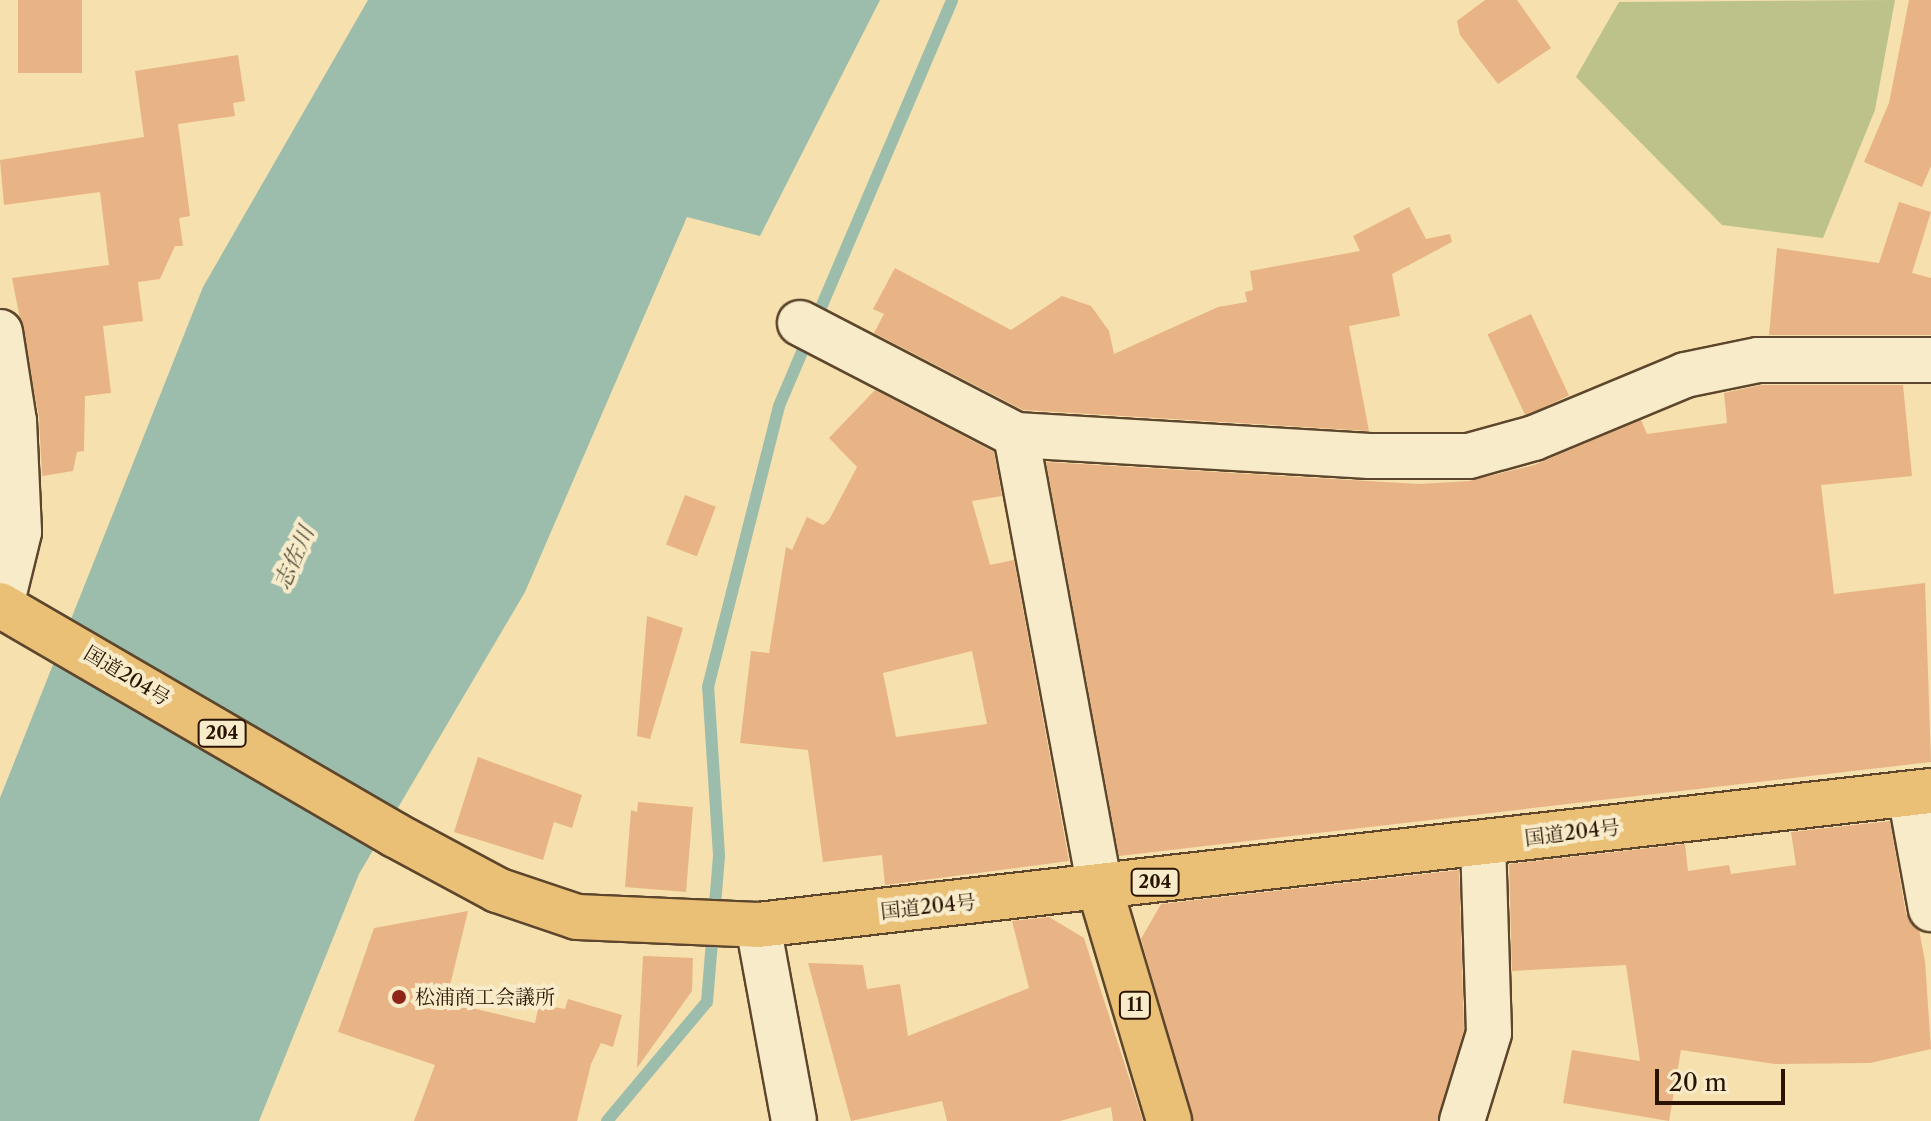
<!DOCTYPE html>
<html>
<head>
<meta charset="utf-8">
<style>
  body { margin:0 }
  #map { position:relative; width:1931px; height:1121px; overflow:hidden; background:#f5e0ae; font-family:"Libre Caslon Text","Noto Serif JP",serif }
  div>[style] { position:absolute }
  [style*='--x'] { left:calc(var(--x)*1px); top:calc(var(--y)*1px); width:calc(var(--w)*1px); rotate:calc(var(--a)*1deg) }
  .green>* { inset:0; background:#bcc28a }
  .water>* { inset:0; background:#9cbdac }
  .stream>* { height:12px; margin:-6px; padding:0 6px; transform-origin:6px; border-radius:6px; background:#9cbdac }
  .building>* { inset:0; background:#e9b485; transform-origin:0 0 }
  .roads { filter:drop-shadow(2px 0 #5d462c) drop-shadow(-2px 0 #5d462c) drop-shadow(0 2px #5d462c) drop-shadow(0 -2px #5d462c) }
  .minor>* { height:44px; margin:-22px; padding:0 22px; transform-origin:22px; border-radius:22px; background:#f8ebca }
  .major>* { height:44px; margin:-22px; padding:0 22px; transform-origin:22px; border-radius:22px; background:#eac077 }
  .highway>* { height:44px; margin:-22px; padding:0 22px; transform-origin:22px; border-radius:22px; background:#eac077 }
  .dots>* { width:22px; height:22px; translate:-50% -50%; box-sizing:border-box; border:4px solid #f8ebca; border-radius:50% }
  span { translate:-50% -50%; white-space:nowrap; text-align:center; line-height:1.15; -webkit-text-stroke:8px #f8ebca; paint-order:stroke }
  .shield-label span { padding:2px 6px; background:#f8ebca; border:2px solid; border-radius:6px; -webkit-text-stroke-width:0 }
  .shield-label { font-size:18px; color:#2a1300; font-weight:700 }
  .street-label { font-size:20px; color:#2a1300 }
  .poi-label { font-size:20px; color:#2a1300 }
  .left { translate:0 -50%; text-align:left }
  .water-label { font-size:22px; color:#524e3c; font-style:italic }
  .scale { position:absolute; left:1655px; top:1069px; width:130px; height:36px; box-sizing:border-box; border:4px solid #2a1300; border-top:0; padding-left:10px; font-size:24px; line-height:28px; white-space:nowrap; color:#2a1300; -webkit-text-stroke:6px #f8ebca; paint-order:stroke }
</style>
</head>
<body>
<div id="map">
  <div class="green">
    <div style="clip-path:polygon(1895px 0,1875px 110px,1823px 238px,1722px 225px,1576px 77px,1619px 2px)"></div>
  </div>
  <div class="water">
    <div style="clip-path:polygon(368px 0,880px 0,760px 236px,687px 217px,525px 592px,359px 874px,259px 1121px,0 1121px,0 798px,203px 287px)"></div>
  </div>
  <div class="stream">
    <div style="--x:607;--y:1121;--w:155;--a:-50"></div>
    <div style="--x:707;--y:1002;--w:147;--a:-85.3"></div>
    <div style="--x:719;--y:855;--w:168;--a:-93.7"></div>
    <div style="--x:708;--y:687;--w:290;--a:-75.8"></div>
    <div style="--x:779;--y:406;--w:441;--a:-66.9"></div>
  </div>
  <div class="building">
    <div style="left:18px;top:0;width:64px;height:73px"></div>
    <div style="clip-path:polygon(1485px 0,1517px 0,1551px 48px,1498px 84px,1460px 35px,1457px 21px)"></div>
    <div style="clip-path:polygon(1909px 0,1931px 0,1931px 166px,1922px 187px,1864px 162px,1889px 103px)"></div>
    <div style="clip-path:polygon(238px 55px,245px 101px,233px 103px,235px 116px,178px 124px,190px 216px,179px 218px,183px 246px,175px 246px,160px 279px,138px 282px,143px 321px,103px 326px,111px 393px,85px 396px,84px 451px,77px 452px,73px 471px,42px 476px,39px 417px,12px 278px,109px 265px,100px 192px,4px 205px,0 160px,144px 137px,135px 71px)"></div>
    <div style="clip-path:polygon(1899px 202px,1931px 212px,1912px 273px,1931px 278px,1931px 335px,1769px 335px,1777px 248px,1879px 263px)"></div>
    <div style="clip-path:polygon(1409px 207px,1426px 239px,1450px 234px,1452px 242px,1392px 274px,1400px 316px,1349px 326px,1369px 431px,1023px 410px,874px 333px,884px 314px,873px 309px,895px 268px,1011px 330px,1062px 296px,1091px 306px,1109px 331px,1114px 354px,1218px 307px,1247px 302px,1245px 292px,1253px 290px,1250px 271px,1360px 251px,1353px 236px)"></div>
    <div style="left:1531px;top:314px;width:90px;height:48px;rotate:65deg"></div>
    <div style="clip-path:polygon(1761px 385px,1903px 385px,1912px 476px,1821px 485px,1834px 594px,1925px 583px,1931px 762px,1119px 856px,1046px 462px,1419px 484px,1469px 481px,1534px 465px,1641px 420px,1647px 434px,1727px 423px,1724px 393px)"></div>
    <div style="clip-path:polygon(evenodd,875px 390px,994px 452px,1002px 496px,972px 501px,990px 565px,1014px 560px,1069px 861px,885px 885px,882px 855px,823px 862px,808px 750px,740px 743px,751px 651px,769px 653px,786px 547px,792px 550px,807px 517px,823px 525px,829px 520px,857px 467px,829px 438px,875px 390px,972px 651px,987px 724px,896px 737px,883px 673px,972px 651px)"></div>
    <div style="left:685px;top:495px;width:33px;height:53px;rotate:21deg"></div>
    <div style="clip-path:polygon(647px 616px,683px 628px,650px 739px,637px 736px)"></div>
    <div style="clip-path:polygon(478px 757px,582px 795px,572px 828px,554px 822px,543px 860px,454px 832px)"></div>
    <div style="clip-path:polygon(638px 802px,693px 807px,686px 892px,625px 887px,631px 810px,637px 812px)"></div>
    <div style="clip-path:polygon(1890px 821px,1906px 914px,1919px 930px,1925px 961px,1931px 1049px,1870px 1063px,1775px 1064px,1681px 1050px,1669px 1121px,1563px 1103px,1572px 1050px,1640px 1061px,1626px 965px,1512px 971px,1509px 864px,1685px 844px,1688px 871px,1729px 865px,1731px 874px,1796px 865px,1791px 832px)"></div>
    <div style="clip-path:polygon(1459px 870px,1464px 1030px,1438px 1121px,1193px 1121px,1141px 939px,1161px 904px)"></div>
    <div style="clip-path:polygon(468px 911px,446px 1002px,535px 1023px,539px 1004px,565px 1009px,568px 999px,622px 1015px,613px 1047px,601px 1043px,591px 1064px,577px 1121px,414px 1121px,435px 1065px,338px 1032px,374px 928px)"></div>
    <div style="clip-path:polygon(1049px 917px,1084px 938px,1143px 1121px,1113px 1121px,1111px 1107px,1060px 1121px,947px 1121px,942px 1101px,851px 1121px,808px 963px,863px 965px,867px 989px,900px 984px,908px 1036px,1029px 988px,1012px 921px)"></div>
    <div style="clip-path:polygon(643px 956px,693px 958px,692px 991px,637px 1068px)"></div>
  </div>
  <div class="roads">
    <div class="minor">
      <div style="--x:800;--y:323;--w:243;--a:27.4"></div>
      <div style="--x:1016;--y:435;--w:354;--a:3.4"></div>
      <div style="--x:1369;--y:456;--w:100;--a:0"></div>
      <div style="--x:1469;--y:456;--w:67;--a:-15.5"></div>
      <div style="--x:1534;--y:438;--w:164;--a:-22.6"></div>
      <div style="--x:1685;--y:375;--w:75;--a:-11.6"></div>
      <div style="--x:1758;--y:360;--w:173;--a:0"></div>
      <div style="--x:0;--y:332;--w:90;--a:81.1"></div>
      <div style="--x:14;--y:421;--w:111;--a:87.4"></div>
      <div style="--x:19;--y:532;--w:76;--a:103.7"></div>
      <div style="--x:1016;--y:435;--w:462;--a:79.5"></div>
      <div style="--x:1910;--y:794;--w:117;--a:79.7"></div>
      <div style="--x:758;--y:925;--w:199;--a:79.6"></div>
      <div style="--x:1462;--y:1121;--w:92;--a:-72.9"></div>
      <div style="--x:1489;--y:1033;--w:189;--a:-91.8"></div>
    </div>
    <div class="major">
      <div style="--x:1100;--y:889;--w:242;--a:73.4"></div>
    </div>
    <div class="highway">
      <div style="--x:0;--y:605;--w:457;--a:30.2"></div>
      <div style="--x:395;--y:835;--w:116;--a:28.3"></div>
      <div style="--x:497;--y:890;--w:84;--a:18.6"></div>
      <div style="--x:577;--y:917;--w:181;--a:2.5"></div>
      <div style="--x:758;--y:925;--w:1181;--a:-6.52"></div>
    </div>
  </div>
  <div class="dots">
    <div style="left:399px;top:997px;background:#8f2418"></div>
  </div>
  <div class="shield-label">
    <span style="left:222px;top:733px">204</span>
    <span style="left:1155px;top:882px">204</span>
    <span style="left:1135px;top:1005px">11</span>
  </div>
  <div class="street-label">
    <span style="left:127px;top:676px;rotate:31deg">国道204号</span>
    <span style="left:1572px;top:833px;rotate:-7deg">国道204号</span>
    <span style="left:928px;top:907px;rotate:-6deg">国道204号</span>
  </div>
  <div class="poi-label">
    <span class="left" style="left:415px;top:997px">松浦商工会議所</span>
  </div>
  <div class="water-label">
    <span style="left:294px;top:558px;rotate:-66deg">志佐川</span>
  </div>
  <div class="scale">20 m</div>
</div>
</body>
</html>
